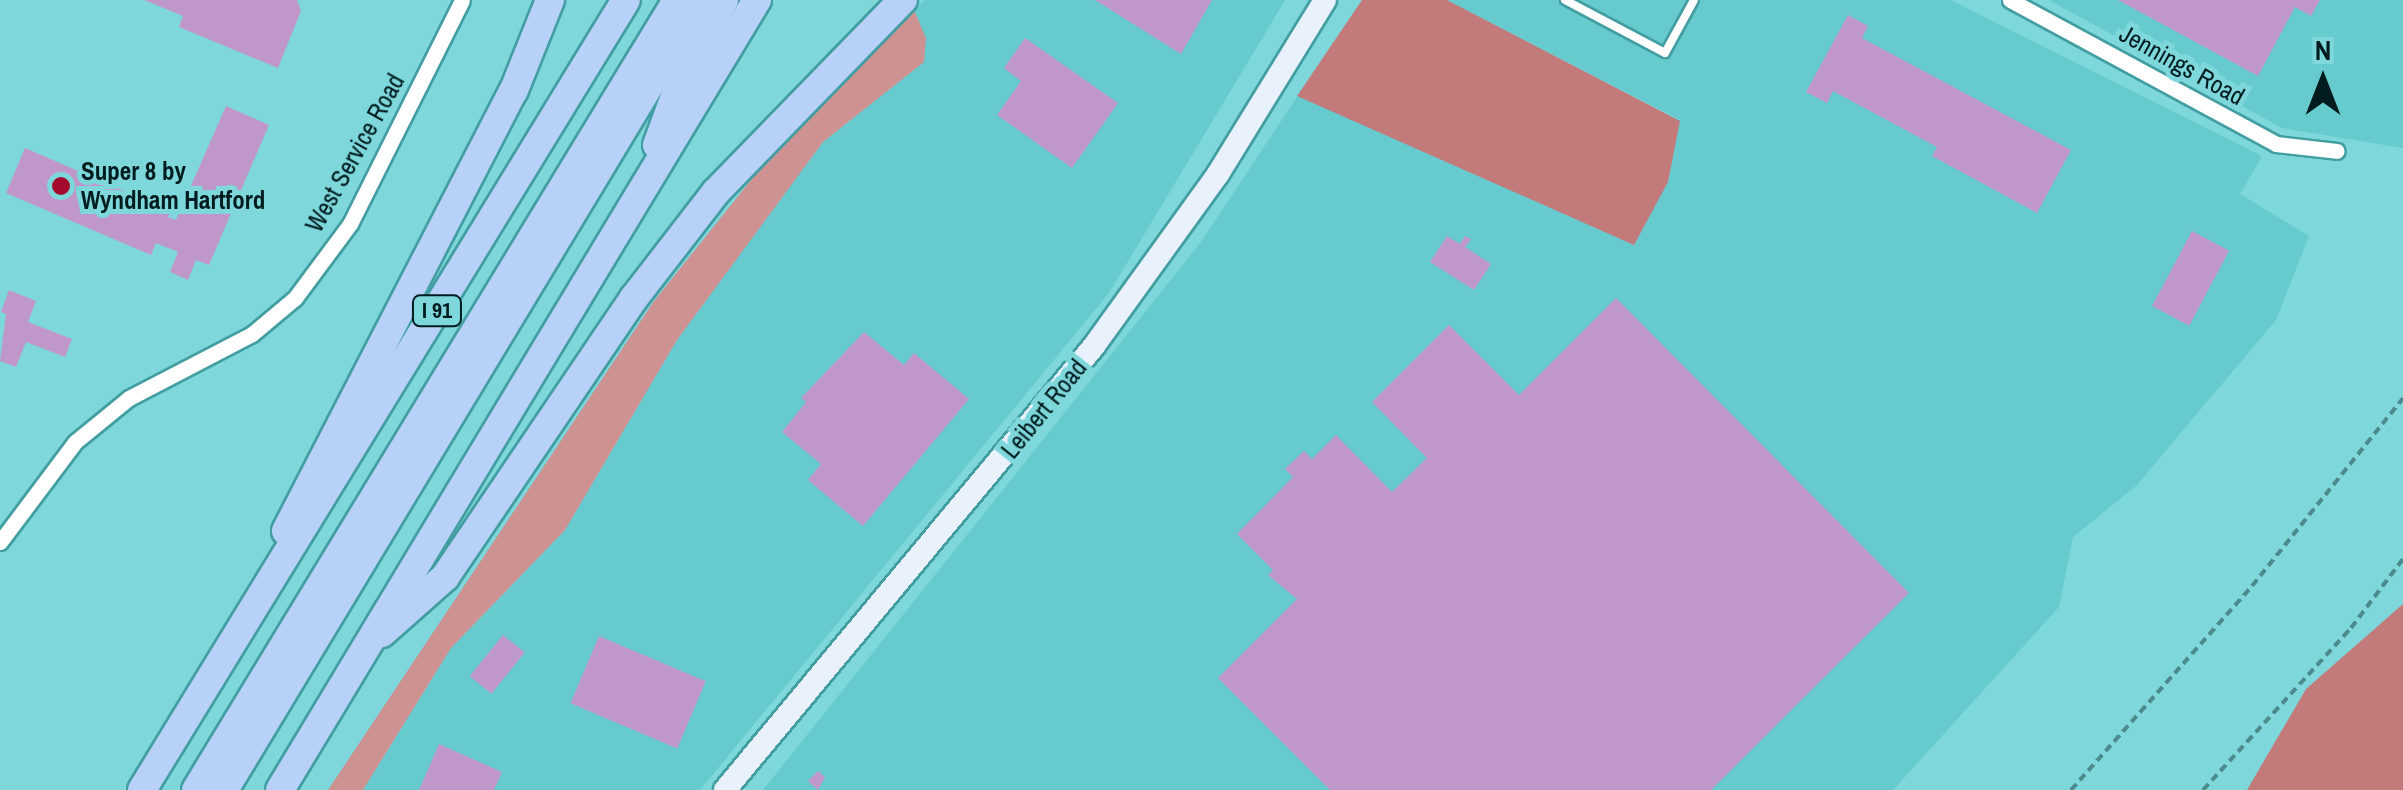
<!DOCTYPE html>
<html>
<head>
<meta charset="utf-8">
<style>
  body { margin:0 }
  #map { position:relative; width:2403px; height:790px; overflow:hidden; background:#7ed7db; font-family:"Archivo Narrow",sans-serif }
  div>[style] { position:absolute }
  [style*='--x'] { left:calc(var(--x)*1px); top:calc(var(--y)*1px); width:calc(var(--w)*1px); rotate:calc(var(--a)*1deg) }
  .built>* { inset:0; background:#66cace }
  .green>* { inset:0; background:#cf9293 }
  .forest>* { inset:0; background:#c37a7b }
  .building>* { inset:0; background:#c097cb; transform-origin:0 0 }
  .path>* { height:4px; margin-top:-2px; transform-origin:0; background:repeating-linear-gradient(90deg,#4b8a8d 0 8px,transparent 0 13px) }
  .roads { filter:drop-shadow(2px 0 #429ea1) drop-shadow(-2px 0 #429ea1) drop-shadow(0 2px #429ea1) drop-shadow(0 -2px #429ea1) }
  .lane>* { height:8px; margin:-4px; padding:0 4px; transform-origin:4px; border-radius:4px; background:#fff }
  .street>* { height:15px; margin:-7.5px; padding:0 7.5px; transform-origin:7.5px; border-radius:7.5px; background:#fff }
  .secondary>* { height:22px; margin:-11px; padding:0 11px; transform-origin:11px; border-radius:11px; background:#e9f1fd }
  .highway>* { height:28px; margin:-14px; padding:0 14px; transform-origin:14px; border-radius:14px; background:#b7d1f9 }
  .dots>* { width:28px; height:28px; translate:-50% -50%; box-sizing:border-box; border:5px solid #7ed7db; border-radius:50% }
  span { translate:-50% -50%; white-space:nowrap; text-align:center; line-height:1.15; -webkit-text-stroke:10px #7ed7db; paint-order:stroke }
  .shield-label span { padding:2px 8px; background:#7ed7db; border:2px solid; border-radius:8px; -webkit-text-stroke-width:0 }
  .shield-label { font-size:22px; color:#011c1e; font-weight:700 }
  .street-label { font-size:25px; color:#011c1e }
  .poi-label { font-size:25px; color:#011c1e; font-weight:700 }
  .left { translate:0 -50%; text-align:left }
  .north { position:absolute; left:2273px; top:30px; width:100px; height:100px; -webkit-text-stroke:8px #7ed7db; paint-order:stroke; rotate:0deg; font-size:28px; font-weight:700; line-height:40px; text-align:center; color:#011c1e }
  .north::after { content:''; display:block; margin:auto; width:35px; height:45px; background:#011c1e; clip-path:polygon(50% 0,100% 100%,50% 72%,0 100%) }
</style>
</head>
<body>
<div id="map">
  <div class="built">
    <div style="clip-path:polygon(925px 0,1285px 0,1109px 293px,700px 790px,363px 790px,451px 648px,565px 530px,677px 340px,767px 213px,823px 142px,924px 62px,925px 38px,914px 10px)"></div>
    <div style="clip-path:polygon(1447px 0,1951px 0,2262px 156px,2240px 194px,2309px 236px,2276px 320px,2136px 486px,2073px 537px,2059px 607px,1893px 790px,763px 790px,1201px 242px,1299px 94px,1680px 120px)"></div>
    <div style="clip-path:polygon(2049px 0,2403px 0,2403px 148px,2282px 128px)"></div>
  </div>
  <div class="green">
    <div style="clip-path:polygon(914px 10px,926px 38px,924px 62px,823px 142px,677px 340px,565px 530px,451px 648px,363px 790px,328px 790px,654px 301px,771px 155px)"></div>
  </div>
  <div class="forest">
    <div style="clip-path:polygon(1362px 0,1447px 0,1680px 121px,1668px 182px,1634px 245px,1297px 96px)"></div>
    <div style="clip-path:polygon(2403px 604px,2403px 790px,2247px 790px,2306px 689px)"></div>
  </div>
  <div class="building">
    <div style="clip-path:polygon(144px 0,297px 0,301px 11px,278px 68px,179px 27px,183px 16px)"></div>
    <div style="clip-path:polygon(1095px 0,1212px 0,1181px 54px)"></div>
    <div style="clip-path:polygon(2118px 0,2320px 0,2311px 16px,2295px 7px,2258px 76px)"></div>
    <div style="clip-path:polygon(1848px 15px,1868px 26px,1862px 38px,2071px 150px,2037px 213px,1932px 156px,1937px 147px,1833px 91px,1827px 103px,1806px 92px)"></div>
    <div style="clip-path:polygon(1025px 38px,1118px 103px,1072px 168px,997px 115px,1021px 81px,1004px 68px)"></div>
    <div style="clip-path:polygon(226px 106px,269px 125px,209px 265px,196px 260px,188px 280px,170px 272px,178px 252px,156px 243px,151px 255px,6px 193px,25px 148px,171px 211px,168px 217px,176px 220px)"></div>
    <div style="left:2192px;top:231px;width:42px;height:85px;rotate:28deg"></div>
    <div style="clip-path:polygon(1447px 236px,1460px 244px,1465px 236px,1471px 239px,1465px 247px,1491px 264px,1474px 290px,1430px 262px)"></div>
    <div style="clip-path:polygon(9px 290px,36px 301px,28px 322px,72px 339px,65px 357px,26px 342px,16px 367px,0 361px,6px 314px,1px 312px)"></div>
    <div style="clip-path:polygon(1616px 298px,1909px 593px,1711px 790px,1330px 790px,1218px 678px,1297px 599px,1268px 575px,1273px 570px,1237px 534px,1293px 477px,1285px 469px,1304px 451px,1312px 459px,1336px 435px,1392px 492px,1427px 458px,1372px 402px,1449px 325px,1519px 395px)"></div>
    <div style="clip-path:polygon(864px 332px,904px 365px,914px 353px,969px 399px,863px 526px,808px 480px,821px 464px,782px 432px,806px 402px,801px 398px)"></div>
    <div style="left:503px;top:635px;width:28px;height:53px;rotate:39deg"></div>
    <div style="left:599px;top:636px;width:116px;height:73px;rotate:23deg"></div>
    <div style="clip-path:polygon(439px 744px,502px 772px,494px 790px,419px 790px)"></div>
    <div style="clip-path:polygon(818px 771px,825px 777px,818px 790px,808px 781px)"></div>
  </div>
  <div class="path">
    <div style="--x:2071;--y:790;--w:273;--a:-48.4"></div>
    <div style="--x:2252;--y:586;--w:241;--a:-51.2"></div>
    <div style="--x:2203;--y:790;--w:219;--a:-47.6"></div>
    <div style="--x:2351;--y:628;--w:86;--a:-53"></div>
  </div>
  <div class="roads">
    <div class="lane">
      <div style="--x:1565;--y:0;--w:113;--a:27.9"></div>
      <div style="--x:1665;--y:53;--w:60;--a:-61.3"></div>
    </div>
    <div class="street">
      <div style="--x:2010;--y:0;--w:302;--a:28.4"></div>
      <div style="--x:2276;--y:144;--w:61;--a:6.5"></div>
      <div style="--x:0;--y:542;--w:125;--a:-53.1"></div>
      <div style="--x:75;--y:442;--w:70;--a:-39.2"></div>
      <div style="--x:129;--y:398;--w:139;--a:-27.5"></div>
      <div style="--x:252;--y:334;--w:56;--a:-39.9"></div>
      <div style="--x:295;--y:298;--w:92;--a:-53.4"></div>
      <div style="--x:350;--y:224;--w:250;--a:-63.4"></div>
    </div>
    <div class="secondary">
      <div style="--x:725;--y:790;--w:577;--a:-50.27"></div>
      <div style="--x:1094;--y:346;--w:212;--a:-54.2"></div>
      <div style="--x:1218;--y:174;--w:204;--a:-58.4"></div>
    </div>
    <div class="highway">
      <div style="--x:657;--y:145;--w:81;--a:-69.8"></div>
      <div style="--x:685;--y:69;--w:79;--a:-60.5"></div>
      <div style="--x:286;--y:531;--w:496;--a:-62.7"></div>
      <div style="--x:514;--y:90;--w:97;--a:-68.2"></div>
      <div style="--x:382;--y:633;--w:84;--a:-41.6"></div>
      <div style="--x:445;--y:577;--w:337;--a:-55.9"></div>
      <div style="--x:634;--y:298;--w:134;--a:-52.3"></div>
      <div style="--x:716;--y:192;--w:268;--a:-45.8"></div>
      <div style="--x:142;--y:790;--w:926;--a:-58.51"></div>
      <div style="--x:196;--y:790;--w:925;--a:-58.66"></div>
      <div style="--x:224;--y:790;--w:923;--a:-58.88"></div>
      <div style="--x:280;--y:790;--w:923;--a:-58.88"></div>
    </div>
  </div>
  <div class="dots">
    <div style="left:61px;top:186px;background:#a50a2e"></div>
  </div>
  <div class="shield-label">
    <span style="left:437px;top:311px">I 91</span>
  </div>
  <div class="street-label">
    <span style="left:2182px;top:65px;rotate:29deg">Jennings Road</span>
    <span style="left:355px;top:153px;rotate:-61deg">West Service Road</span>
    <span style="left:1044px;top:409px;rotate:-51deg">Leibert Road</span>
  </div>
  <div class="poi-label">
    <span class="left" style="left:81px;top:186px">Super 8 by<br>Wyndham Hartford</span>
  </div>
  <div class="north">N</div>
</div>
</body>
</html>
